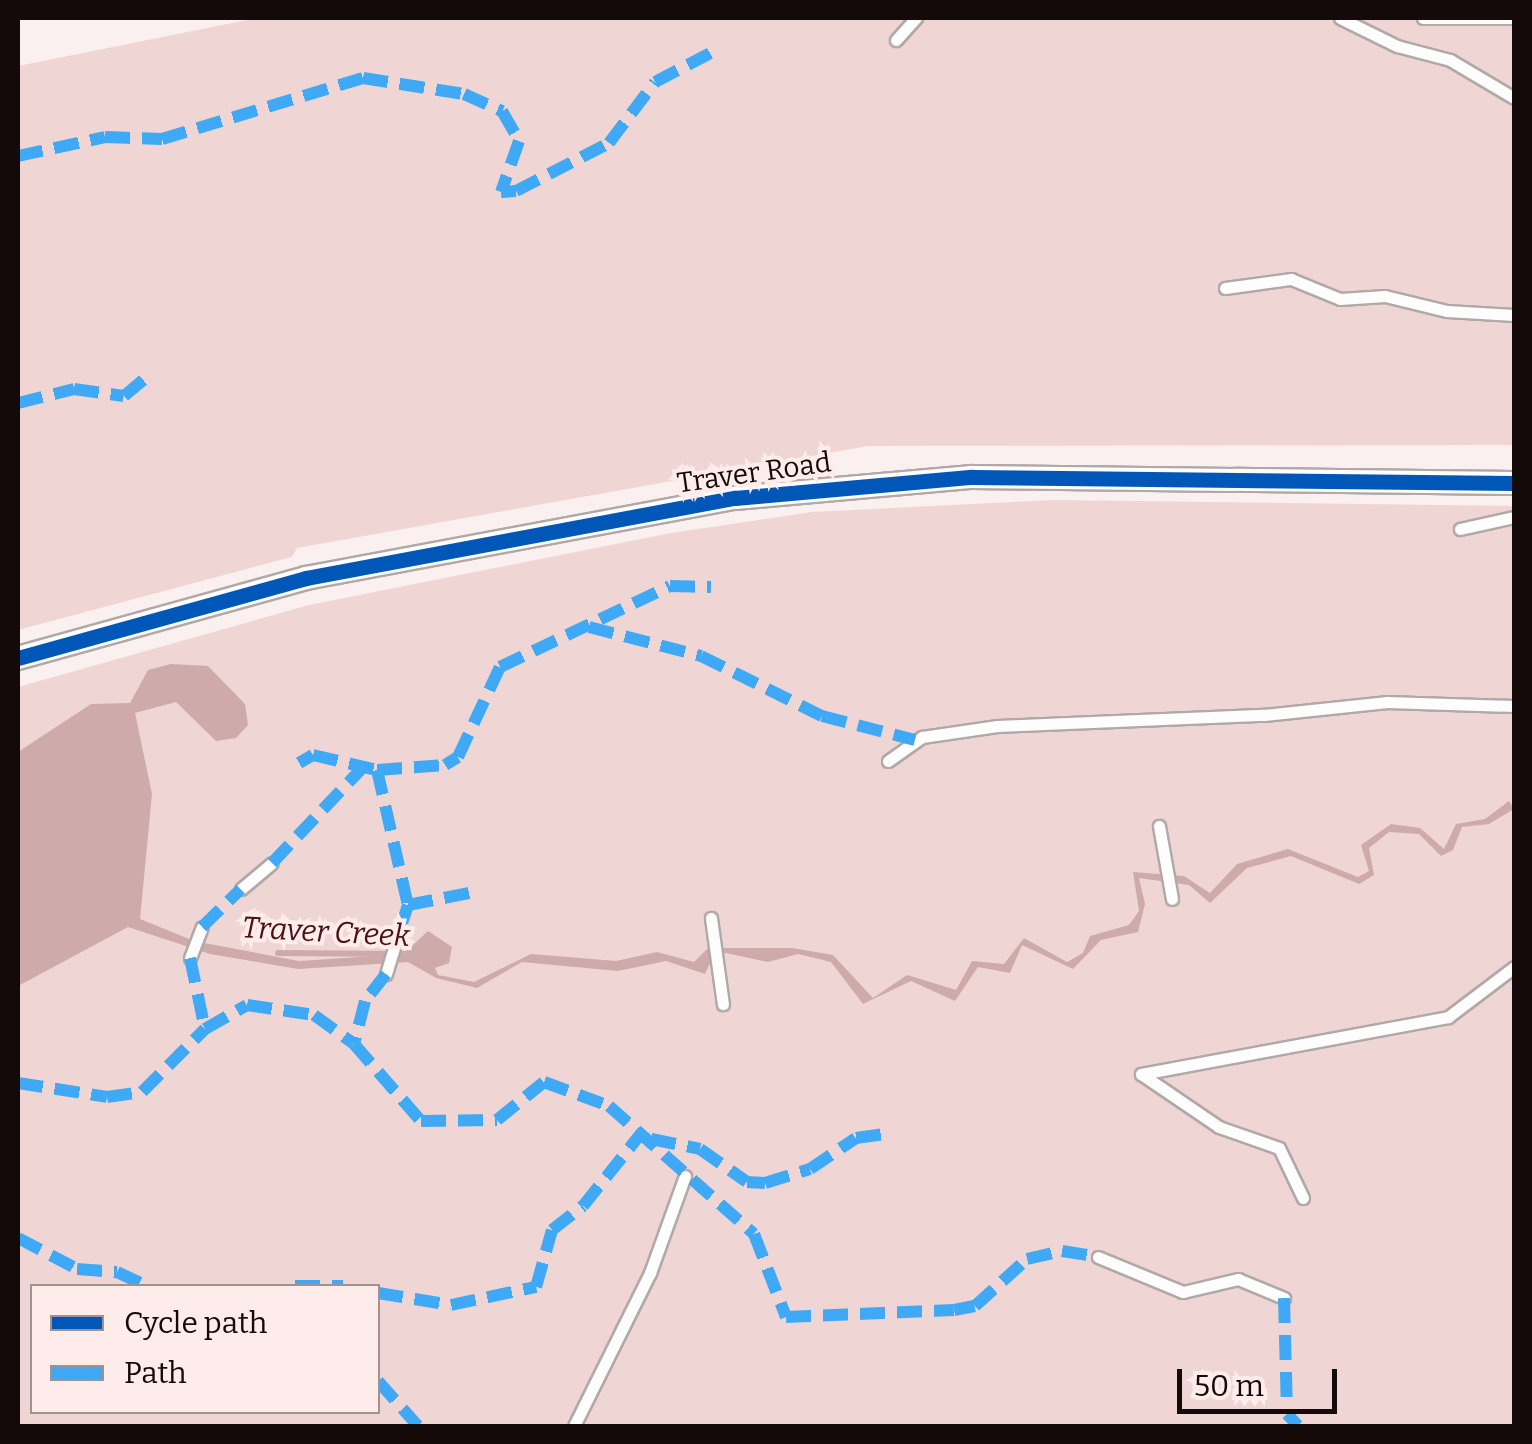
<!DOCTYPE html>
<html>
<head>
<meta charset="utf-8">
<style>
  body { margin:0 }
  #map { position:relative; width:1532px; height:1444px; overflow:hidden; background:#faf0ef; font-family:Bitter,serif }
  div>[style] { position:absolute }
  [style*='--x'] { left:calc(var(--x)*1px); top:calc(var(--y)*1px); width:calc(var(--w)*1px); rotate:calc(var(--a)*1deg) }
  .green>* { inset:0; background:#efd6d4 }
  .water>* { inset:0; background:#ceabaa }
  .stream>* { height:6px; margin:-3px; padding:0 3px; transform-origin:3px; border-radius:3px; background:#ceabaa }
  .roads { filter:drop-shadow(2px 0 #b1a8a8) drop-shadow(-2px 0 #b1a8a8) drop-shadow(0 2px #b1a8a8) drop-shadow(0 -2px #b1a8a8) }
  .service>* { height:11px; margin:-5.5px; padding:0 5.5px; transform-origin:5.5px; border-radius:5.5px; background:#fefdfd }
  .minor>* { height:22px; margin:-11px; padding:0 11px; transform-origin:11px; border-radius:11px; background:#fefdfd }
  .quiet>* { height:12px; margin-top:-6px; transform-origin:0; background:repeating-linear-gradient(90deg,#3fa9f5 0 25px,transparent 0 37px) }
  .cycleway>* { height:15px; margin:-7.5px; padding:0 7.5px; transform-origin:7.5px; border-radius:7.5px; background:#0057b8 }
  span { translate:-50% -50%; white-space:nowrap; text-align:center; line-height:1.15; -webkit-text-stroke:8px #feeceb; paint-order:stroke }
  .street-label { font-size:28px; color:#140a0a }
  .water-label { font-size:30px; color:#4b1216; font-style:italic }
  .frame { position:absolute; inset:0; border:20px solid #140a0a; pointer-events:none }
  .legend { position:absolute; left:30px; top:1284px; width:350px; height:130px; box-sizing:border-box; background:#feeceb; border:2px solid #a09291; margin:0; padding:12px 18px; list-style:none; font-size:30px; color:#140a0a }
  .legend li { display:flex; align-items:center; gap:20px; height:50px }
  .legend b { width:50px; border:2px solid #a09291 }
  .scale { position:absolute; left:1177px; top:1369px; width:160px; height:45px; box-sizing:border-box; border:5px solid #140a0a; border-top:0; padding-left:12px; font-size:30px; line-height:35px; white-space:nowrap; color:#140a0a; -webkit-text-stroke:8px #feeceb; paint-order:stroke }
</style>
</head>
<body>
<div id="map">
  <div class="green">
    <div style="clip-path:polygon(257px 18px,1514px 18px,1514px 445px,868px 446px,297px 548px,292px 557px,18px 630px,18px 66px)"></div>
    <div style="clip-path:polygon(evenodd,1053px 500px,1514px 506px,1514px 1426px,18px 1426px,18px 687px,309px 605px,671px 533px,812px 512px,1053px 500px,32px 1286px,378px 1286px,378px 1412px,32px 1412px,32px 1286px)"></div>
  </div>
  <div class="water">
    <div style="clip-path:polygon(171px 664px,208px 666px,245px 704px,248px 725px,236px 738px,216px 741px,176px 702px,135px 713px,152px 794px,140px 919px,194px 941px,299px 961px,403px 954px,428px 931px,452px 947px,449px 963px,435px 968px,438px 975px,474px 982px,531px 954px,616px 961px,657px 952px,694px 962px,708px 948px,792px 948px,833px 955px,873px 998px,907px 975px,956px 990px,972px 961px,1004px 964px,1024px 938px,1067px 962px,1083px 953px,1090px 936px,1129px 925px,1139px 911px,1133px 872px,1184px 876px,1210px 893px,1237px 864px,1288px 849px,1358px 877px,1369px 871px,1361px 845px,1391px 824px,1420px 828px,1444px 849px,1456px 824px,1485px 819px,1509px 801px,1514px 809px,1489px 824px,1462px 827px,1453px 850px,1441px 856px,1419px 834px,1389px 832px,1369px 848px,1374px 875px,1359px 884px,1291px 856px,1247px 868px,1210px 903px,1189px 885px,1139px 878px,1145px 904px,1138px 932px,1101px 940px,1073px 969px,1022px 945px,1010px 973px,978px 967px,955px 1001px,911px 981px,863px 1004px,831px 962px,798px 954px,768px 962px,726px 953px,713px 957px,705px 974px,666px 961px,618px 971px,522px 962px,477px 988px,436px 978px,408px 962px,298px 969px,210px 954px,128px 927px,20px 985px,18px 752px,91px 704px,130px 703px,148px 670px)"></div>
  </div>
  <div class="stream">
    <div style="--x:278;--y:953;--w:132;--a:0.4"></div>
  </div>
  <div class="roads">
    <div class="service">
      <div style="--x:1340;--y:18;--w:64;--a:26.2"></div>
      <div style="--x:1397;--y:46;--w:55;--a:14.8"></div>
      <div style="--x:1450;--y:60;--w:74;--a:30.7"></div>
      <div style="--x:1423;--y:18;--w:89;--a:0"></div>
      <div style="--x:896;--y:40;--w:30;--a:-48"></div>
      <div style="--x:1225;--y:288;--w:67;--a:-7.8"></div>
      <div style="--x:1291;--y:279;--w:53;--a:22.2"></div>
      <div style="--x:1340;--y:299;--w:45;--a:-3.8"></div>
      <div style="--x:1385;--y:296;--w:64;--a:13.6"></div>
      <div style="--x:1447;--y:311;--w:67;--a:3.4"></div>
      <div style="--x:1460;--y:529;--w:55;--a:-12.5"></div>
      <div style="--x:888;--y:761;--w:42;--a:-35.2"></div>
      <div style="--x:922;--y:737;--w:76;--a:-8.3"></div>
      <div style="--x:997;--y:726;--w:267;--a:-2.4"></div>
      <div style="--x:1264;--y:715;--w:124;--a:-6"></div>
      <div style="--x:1387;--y:702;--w:127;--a:1.8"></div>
      <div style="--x:1159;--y:826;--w:74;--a:79.9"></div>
      <div style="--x:241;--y:889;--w:40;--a:-40"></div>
      <div style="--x:711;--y:918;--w:87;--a:82.1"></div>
      <div style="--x:190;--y:958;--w:33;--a:-69"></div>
      <div style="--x:386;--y:974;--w:34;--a:-73"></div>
      <div style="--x:1303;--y:1198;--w:55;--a:-115.6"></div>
      <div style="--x:1279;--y:1148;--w:64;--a:-160.7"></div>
      <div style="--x:1219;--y:1127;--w:94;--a:-145.8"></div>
      <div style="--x:1141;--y:1074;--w:312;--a:-10.5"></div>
      <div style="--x:1448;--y:1017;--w:83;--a:-37.1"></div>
      <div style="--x:1098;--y:1257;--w:92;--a:22.4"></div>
      <div style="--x:1183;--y:1292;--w:57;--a:-13.3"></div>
      <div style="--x:1238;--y:1279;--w:50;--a:22.4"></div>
      <div style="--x:574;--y:1426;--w:171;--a:-63.6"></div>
      <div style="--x:650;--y:1273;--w:103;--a:-70.2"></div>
    </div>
    <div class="minor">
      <div style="--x:18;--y:658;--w:299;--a:-15.5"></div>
      <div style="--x:306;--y:578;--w:436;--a:-10.6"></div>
      <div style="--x:735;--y:498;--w:238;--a:-5.1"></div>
      <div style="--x:972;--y:477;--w:542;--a:0.63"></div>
    </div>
  </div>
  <div class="quiet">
    <div style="--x:18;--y:156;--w:89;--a:-12.3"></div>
    <div style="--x:105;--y:137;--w:57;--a:2"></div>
    <div style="--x:162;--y:139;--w:210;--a:-16.9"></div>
    <div style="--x:363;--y:78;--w:102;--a:9"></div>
    <div style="--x:464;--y:94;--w:42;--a:24.1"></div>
    <div style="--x:502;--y:111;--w:34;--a:60"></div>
    <div style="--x:519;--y:141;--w:54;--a:109.4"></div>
    <div style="--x:501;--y:192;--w:15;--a:-4"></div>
    <div style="--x:516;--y:191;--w:105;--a:-27.3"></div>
    <div style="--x:609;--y:143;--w:76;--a:-53"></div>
    <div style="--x:655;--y:82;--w:71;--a:-27.6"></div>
    <div style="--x:18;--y:403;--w:58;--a:-14"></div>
    <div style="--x:74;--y:389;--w:50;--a:8"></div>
    <div style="--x:124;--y:396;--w:26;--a:-40"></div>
    <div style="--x:589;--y:627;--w:116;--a:14.5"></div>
    <div style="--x:701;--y:656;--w:135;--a:26.4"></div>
    <div style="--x:822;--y:716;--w:96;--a:14.5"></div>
    <div style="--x:299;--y:763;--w:16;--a:-30"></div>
    <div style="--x:313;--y:755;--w:66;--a:13.2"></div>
    <div style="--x:377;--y:770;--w:68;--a:-4.2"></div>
    <div style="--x:445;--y:765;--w:15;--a:-32"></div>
    <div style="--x:458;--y:757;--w:99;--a:-65"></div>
    <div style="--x:500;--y:667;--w:188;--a:-25.5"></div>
    <div style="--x:670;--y:586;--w:41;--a:1.4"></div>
    <div style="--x:377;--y:770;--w:139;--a:77.1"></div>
    <div style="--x:408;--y:905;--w:39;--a:108"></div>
    <div style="--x:272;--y:863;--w:134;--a:-46.5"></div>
    <div style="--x:408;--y:905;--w:72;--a:-11.2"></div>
    <div style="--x:202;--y:927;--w:54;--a:-44.3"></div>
    <div style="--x:190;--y:958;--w:73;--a:78.1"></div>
    <div style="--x:386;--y:974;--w:34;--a:128"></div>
    <div style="--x:365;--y:1001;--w:44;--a:104.3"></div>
    <div style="--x:354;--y:1044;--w:102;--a:49"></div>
    <div style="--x:421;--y:1121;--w:76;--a:-0.8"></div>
    <div style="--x:497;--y:1120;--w:60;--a:-39"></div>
    <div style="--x:544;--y:1082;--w:69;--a:20.3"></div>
    <div style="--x:609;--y:1106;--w:193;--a:41.4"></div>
    <div style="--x:754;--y:1234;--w:89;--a:68.9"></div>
    <div style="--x:786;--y:1317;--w:168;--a:-2.4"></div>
    <div style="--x:954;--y:1310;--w:21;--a:-11"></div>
    <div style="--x:975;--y:1306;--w:70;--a:-42.1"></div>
    <div style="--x:1027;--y:1259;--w:36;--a:-13"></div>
    <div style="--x:1062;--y:1251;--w:36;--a:9"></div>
    <div style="--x:18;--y:1083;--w:90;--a:8.9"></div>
    <div style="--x:107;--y:1097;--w:35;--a:-8"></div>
    <div style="--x:142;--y:1092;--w:89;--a:-45"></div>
    <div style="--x:205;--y:1029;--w:48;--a:-29.7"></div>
    <div style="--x:247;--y:1005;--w:68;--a:8.5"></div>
    <div style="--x:314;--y:1015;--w:49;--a:35.9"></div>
    <div style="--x:651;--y:1139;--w:50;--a:11.5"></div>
    <div style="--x:700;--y:1149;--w:57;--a:35.1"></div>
    <div style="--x:747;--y:1182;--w:18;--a:3"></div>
    <div style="--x:765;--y:1183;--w:47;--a:-17.3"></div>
    <div style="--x:810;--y:1169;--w:55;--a:-34"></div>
    <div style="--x:856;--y:1138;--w:27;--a:-8"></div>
    <div style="--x:18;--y:1238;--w:67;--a:27.7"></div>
    <div style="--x:77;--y:1269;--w:40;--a:4.3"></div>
    <div style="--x:117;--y:1272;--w:33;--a:25"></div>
    <div style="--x:295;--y:1286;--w:48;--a:0"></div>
    <div style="--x:378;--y:1293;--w:74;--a:9.3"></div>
    <div style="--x:451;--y:1305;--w:87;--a:-12"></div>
    <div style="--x:536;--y:1287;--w:59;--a:-74.3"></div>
    <div style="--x:552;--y:1230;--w:39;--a:-38"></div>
    <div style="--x:583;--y:1206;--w:96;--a:-51.3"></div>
    <div style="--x:1284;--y:1298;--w:116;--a:88.5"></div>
    <div style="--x:1287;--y:1414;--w:16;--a:47"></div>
    <div style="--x:378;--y:1381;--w:60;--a:48.4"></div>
  </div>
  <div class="cycleway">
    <div style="--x:18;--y:658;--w:299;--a:-15.5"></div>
    <div style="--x:306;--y:578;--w:436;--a:-10.6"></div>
    <div style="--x:735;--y:498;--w:238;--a:-5.1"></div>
    <div style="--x:972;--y:477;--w:542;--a:0.63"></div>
  </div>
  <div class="street-label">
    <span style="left:754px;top:473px;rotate:-8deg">Traver Road</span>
  </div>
  <div class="water-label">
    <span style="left:326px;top:932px;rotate:3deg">Traver Creek</span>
  </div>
  <div class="frame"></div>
  <ul class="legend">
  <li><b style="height:12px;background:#0057b8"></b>Cycle path</li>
  <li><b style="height:12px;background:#3fa9f5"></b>Path</li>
  </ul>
  <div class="scale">50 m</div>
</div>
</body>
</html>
